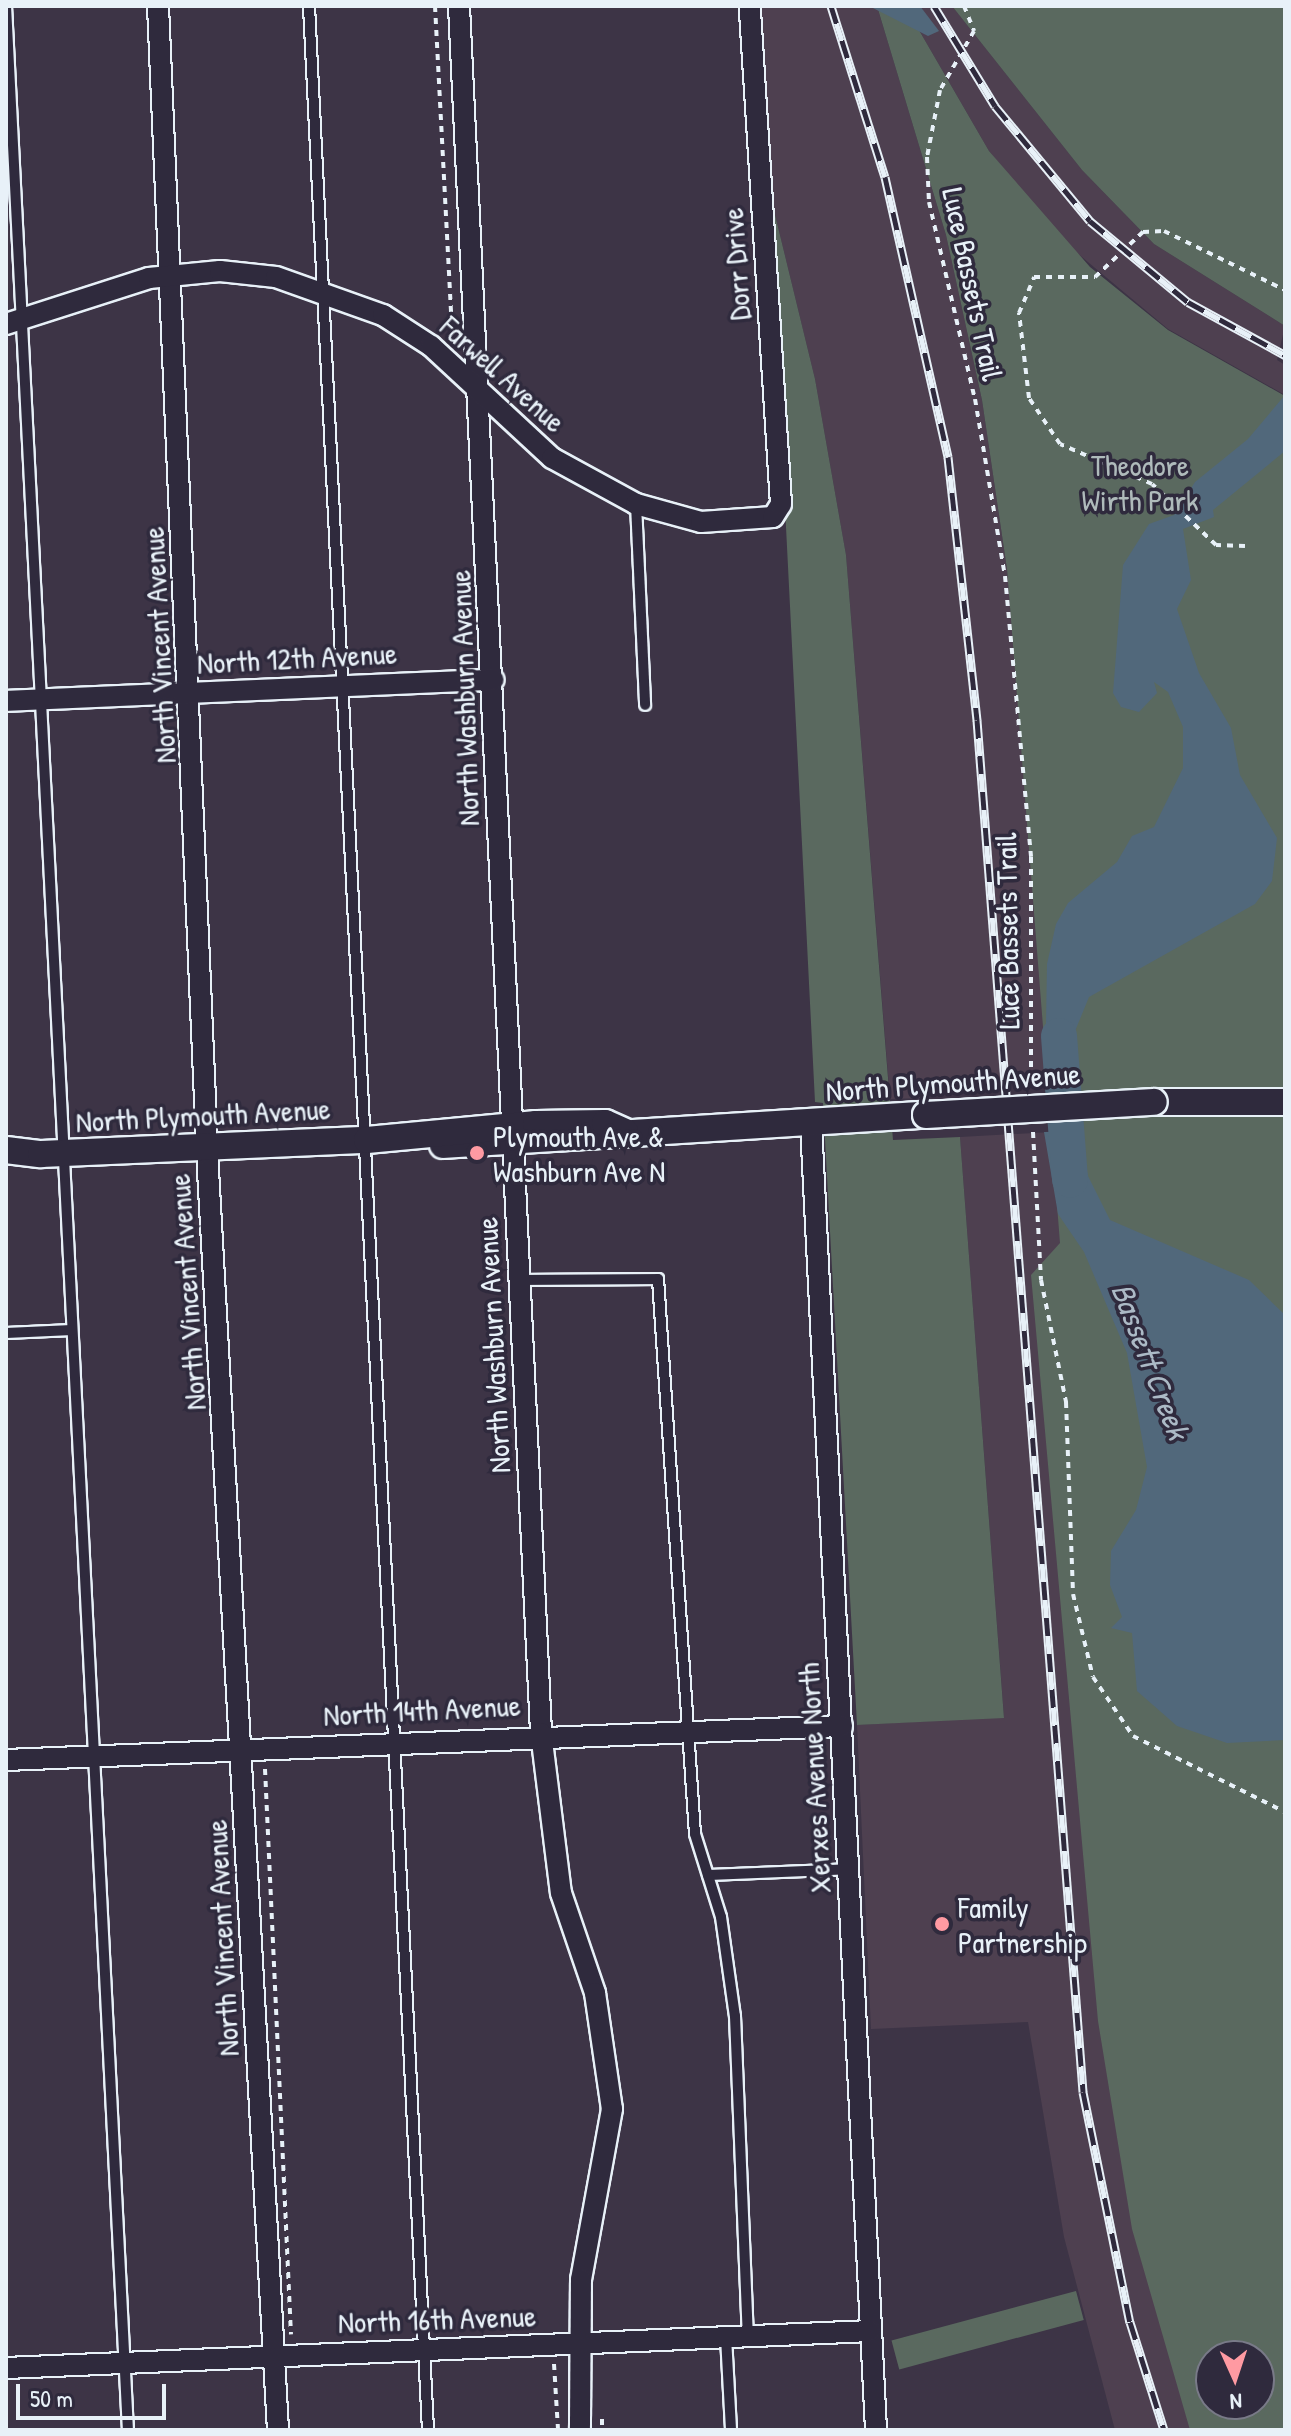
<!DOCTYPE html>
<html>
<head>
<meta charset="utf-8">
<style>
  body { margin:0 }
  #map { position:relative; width:1291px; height:2436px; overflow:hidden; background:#3d3446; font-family:"Patrick Hand",sans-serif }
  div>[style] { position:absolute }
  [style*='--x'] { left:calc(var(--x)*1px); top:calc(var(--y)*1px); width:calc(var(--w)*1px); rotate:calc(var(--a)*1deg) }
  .built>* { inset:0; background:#4e4050 }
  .green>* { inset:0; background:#5a695f; transform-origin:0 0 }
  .water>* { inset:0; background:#51687b }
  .river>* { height:36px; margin:-18px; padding:0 18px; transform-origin:18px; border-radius:18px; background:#51687b }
  .path>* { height:4px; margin-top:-2px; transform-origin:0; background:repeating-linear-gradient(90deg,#e8f1f8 0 6px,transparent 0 12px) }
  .roads { filter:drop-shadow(2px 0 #e8f1f8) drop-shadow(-2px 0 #e8f1f8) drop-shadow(0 2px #e8f1f8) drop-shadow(0 -2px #e8f1f8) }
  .service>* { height:10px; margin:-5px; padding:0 5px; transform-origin:5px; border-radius:5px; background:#2f2a3d }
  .minor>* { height:20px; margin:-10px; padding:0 10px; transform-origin:10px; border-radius:10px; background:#2f2a3d }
  .tertiary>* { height:26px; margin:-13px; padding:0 13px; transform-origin:13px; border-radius:13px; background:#2f2a3d }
  .rail>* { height:9px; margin-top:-4.5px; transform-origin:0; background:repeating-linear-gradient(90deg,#2f2a3d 0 18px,#e8f1f8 0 36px); box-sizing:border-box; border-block:2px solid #e8f1f8 }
  .bridges { filter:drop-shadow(2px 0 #e8f1f8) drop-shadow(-2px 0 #e8f1f8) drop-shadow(0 2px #e8f1f8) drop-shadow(0 -2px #e8f1f8) }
  .tertiary-bridge>* { height:26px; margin:-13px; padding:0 13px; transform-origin:13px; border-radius:13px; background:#2f2a3d }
  .dots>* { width:22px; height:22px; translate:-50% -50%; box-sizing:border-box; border:4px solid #2f2a3d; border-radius:50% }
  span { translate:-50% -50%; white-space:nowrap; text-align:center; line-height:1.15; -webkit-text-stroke:7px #2f2a3d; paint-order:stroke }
  .street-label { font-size:30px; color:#e8f1f8 }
  .park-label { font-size:30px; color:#afbbbb }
  .poi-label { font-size:30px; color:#e8f1f8 }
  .left { translate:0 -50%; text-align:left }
  .water-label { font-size:32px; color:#acbac6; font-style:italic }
  .frame { position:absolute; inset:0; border:8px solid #e8f1f8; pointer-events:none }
  .north { position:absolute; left:1195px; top:2340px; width:80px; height:80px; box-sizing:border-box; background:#2f2a3d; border:2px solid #797a88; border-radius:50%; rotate:177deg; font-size:22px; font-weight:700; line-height:32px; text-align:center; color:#e8f1f8 }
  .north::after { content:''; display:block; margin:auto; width:28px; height:36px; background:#ff9aa2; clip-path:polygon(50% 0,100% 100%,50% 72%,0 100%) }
  .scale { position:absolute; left:16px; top:2384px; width:150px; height:36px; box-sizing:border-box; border:4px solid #e8f1f8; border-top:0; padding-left:10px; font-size:24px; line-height:28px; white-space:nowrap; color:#e8f1f8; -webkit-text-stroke:6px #2f2a3d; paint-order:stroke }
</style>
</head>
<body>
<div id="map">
  <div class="built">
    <div style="clip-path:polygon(760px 6px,877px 6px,946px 235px,982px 400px,1007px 569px,1049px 1083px,925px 1090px,925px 1098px,890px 1099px,846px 555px,815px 379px,769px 190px)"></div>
    <div style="clip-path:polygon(905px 6px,952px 6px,1082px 170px,1154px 244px,1285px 326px,1277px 360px,1285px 365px,1285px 395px,1168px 329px,1064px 242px,989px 151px)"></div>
    <div style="clip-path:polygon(1052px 1132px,1212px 2430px,1115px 2430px,1064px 2237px,1028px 2022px,871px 2029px,857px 1725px,1004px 1717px,960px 1137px)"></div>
  </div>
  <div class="green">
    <div style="clip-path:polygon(evenodd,877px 6px,905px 6px,989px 151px,1090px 267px,1168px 330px,1285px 396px,1285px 2430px,1190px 2430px,1132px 2229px,1098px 2021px,1031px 1275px,1060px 1243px,1007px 569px,982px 400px,946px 235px,877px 6px,1211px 2356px,1259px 2356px,1259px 2404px,1211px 2404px,1211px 2356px)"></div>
    <div style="clip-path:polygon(952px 6px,1285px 6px,1285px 326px,1154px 244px,1082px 170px)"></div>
    <div style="clip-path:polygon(769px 190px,815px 379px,846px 555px,893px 1140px,960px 1137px,1004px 1718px,857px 1725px,823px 1103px,815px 1102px)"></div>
    <div style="left:1076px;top:2291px;width:30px;height:191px;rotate:75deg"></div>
  </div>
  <div class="water">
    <div style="clip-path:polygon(869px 6px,920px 6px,939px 31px,928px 36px)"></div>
    <div style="clip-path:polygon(1285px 395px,1285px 451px,1213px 510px,1214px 517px,1183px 529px,1191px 580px,1177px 609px,1199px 673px,1231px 728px,1240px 775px,1277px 838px,1272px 881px,1255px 904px,1089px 997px,1071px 1041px,1069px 1082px,1045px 1083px,1047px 964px,1056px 924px,1068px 903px,1117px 862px,1132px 836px,1154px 827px,1183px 768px,1183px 727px,1168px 692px,1154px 682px,1157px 693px,1139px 712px,1121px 707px,1113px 693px,1123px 565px,1149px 524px,1174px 515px,1195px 482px,1248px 439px)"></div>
    <div style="clip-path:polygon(1078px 1131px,1088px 1176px,1110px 1220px,1249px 1280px,1285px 1315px,1285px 1740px,1227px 1743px,1177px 1726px,1137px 1691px,1132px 1633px,1111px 1628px,1122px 1617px,1110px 1585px,1111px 1551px,1136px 1510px,1147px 1467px,1127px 1353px,1084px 1252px,1058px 1214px,1044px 1132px)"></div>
  </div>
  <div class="river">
    <div style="--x:1059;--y:1036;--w:144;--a:85.6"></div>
  </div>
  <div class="path">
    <div style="--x:435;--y:6;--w:327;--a:87"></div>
    <div style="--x:964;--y:6;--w:27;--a:68"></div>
    <div style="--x:974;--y:31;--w:68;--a:120"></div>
    <div style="--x:940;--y:90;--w:68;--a:101"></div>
    <div style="--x:927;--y:157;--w:45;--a:87.5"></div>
    <div style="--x:929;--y:202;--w:202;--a:76.9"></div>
    <div style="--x:975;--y:399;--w:180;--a:80.4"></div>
    <div style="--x:1005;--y:576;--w:282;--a:84.7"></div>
    <div style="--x:1031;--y:857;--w:230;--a:90"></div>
    <div style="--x:1245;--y:546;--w:29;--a:-178"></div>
    <div style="--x:1216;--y:545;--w:88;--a:-136.4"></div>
    <div style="--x:1152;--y:484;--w:100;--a:-156.5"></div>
    <div style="--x:1060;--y:444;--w:55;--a:-124"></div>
    <div style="--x:1029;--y:398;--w:86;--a:-96.7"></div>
    <div style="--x:1019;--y:313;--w:39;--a:-67"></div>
    <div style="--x:1034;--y:277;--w:61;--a:0"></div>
    <div style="--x:1095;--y:277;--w:66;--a:-43.2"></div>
    <div style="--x:1143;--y:232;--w:21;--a:-3"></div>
    <div style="--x:1164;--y:231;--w:135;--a:26"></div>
    <div style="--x:1033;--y:1132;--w:148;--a:86.9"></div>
    <div style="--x:1041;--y:1280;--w:125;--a:78.4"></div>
    <div style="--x:1066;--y:1402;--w:192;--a:87.9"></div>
    <div style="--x:1073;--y:1594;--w:85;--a:76.5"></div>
    <div style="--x:1093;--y:1677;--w:71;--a:55.9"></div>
    <div style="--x:1133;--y:1736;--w:170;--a:26.6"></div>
    <div style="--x:265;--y:1769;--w:566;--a:87.37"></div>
    <div style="--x:554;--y:2364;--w:66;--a:86.5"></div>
    <div style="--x:602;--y:2419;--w:11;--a:90"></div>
  </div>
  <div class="roads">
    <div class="service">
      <div style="--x:6;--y:6;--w:2427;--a:87.12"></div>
      <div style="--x:309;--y:6;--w:2427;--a:87.19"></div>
      <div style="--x:636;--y:504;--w:201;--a:87.4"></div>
      <div style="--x:522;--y:1280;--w:136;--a:-0.4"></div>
      <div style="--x:658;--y:1279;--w:556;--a:86.19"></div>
      <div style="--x:695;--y:1834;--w:87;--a:72.6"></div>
      <div style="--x:721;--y:1917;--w:100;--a:82"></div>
      <div style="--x:735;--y:2016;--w:320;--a:87.7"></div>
      <div style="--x:6;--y:1333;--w:66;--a:-2.6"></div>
      <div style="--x:708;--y:1875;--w:141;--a:-2.4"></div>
      <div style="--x:726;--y:2337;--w:93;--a:86.9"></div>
    </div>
    <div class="minor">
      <div style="--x:158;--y:6;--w:1165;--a:87.54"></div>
      <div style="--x:208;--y:1170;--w:1262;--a:86.82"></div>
      <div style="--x:459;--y:6;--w:1729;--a:87.28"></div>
      <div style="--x:541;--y:1733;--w:161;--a:82.9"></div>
      <div style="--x:561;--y:1893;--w:106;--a:71.2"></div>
      <div style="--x:595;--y:1993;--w:117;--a:81.7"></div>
      <div style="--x:612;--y:2109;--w:173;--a:100.3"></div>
      <div style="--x:581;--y:2279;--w:151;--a:90.4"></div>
      <div style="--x:6;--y:324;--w:150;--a:-17.8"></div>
      <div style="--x:149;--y:278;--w:71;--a:-5.6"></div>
      <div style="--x:220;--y:271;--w:56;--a:6.1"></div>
      <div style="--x:276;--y:277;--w:114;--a:19.6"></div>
      <div style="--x:383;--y:315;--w:57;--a:32.9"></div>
      <div style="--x:431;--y:346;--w:165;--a:42.8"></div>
      <div style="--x:552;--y:458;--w:96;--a:28.7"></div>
      <div style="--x:636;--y:504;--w:67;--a:15.5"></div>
      <div style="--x:701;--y:522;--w:72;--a:-4"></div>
      <div style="--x:773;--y:517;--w:15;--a:-58"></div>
      <div style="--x:781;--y:504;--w:499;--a:-93.6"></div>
      <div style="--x:6;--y:701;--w:488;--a:-2.5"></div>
      <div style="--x:811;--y:1124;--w:1308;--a:87.15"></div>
      <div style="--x:6;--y:1760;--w:837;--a:-2.33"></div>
      <div style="--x:6;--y:2368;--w:865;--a:-2.45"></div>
    </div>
    <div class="tertiary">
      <div style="--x:1154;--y:1102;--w:131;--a:0"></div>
      <div style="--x:443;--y:1145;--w:484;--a:-3.6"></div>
      <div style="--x:6;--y:1150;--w:35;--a:7"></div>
      <div style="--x:41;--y:1154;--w:326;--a:-2.5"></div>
      <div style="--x:367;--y:1140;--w:170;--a:-5.4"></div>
      <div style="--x:536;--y:1124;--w:69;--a:-0.8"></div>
      <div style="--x:605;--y:1123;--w:22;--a:24"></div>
    </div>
  </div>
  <div class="rail">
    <div style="--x:831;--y:6;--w:179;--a:72.5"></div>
    <div style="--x:885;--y:177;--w:287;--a:77.3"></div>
    <div style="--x:948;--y:457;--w:265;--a:83.7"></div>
    <div style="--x:977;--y:720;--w:1376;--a:85.58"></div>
    <div style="--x:1083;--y:2092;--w:235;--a:78.5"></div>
    <div style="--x:1130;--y:2322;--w:113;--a:72.5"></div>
    <div style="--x:934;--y:6;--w:117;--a:58.6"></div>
    <div style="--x:995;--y:106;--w:149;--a:50.4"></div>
    <div style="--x:1090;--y:221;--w:127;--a:39.6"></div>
    <div style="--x:1188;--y:302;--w:111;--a:28.7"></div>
  </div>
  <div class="bridges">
    <div class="tertiary-bridge">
      <div style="--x:926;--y:1115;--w:228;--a:-3.3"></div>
    </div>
  </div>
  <div class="dots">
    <div style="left:477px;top:1153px;background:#ff9aa2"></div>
    <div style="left:942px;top:1924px;background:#ff9aa2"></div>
  </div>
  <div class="street-label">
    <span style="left:736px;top:264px;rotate:-94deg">Dorr Drive</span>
    <span style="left:973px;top:284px;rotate:78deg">Luce Bassets Trail</span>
    <span style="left:503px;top:374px;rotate:42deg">Farwell Avenue</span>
    <span style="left:159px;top:645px;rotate:-93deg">North Vincent Avenue</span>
    <span style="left:297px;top:658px;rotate:-3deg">North 12th Avenue</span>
    <span style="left:464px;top:698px;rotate:-92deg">North Washburn Avenue</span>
    <span style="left:1007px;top:931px;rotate:-91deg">Luce Bassets Trail</span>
    <span style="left:953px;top:1082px;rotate:-4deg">North Plymouth Avenue</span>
    <span style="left:203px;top:1115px;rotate:-3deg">North Plymouth Avenue</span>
    <span style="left:187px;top:1292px;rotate:-94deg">North Vincent Avenue</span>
    <span style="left:493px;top:1345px;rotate:-93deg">North Washburn Avenue</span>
    <span style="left:422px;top:1710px;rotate:-3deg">North 14th Avenue</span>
    <span style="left:814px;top:1778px;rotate:-93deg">Xerxes Avenue North</span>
    <span style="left:222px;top:1938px;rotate:-93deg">North Vincent Avenue</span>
    <span style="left:437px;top:2319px;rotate:-2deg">North 16th Avenue</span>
  </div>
  <div class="park-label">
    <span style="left:1140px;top:482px">Theodore<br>Wirth Park</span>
  </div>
  <div class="poi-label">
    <span class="left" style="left:493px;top:1153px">Plymouth Ave &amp;<br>Washburn Ave N</span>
    <span class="left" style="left:958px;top:1924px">Family<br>Partnership</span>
  </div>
  <div class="water-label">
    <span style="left:1150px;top:1361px;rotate:69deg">Bassett Creek</span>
  </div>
  <div class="frame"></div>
  <div class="north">N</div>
  <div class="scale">50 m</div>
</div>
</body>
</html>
